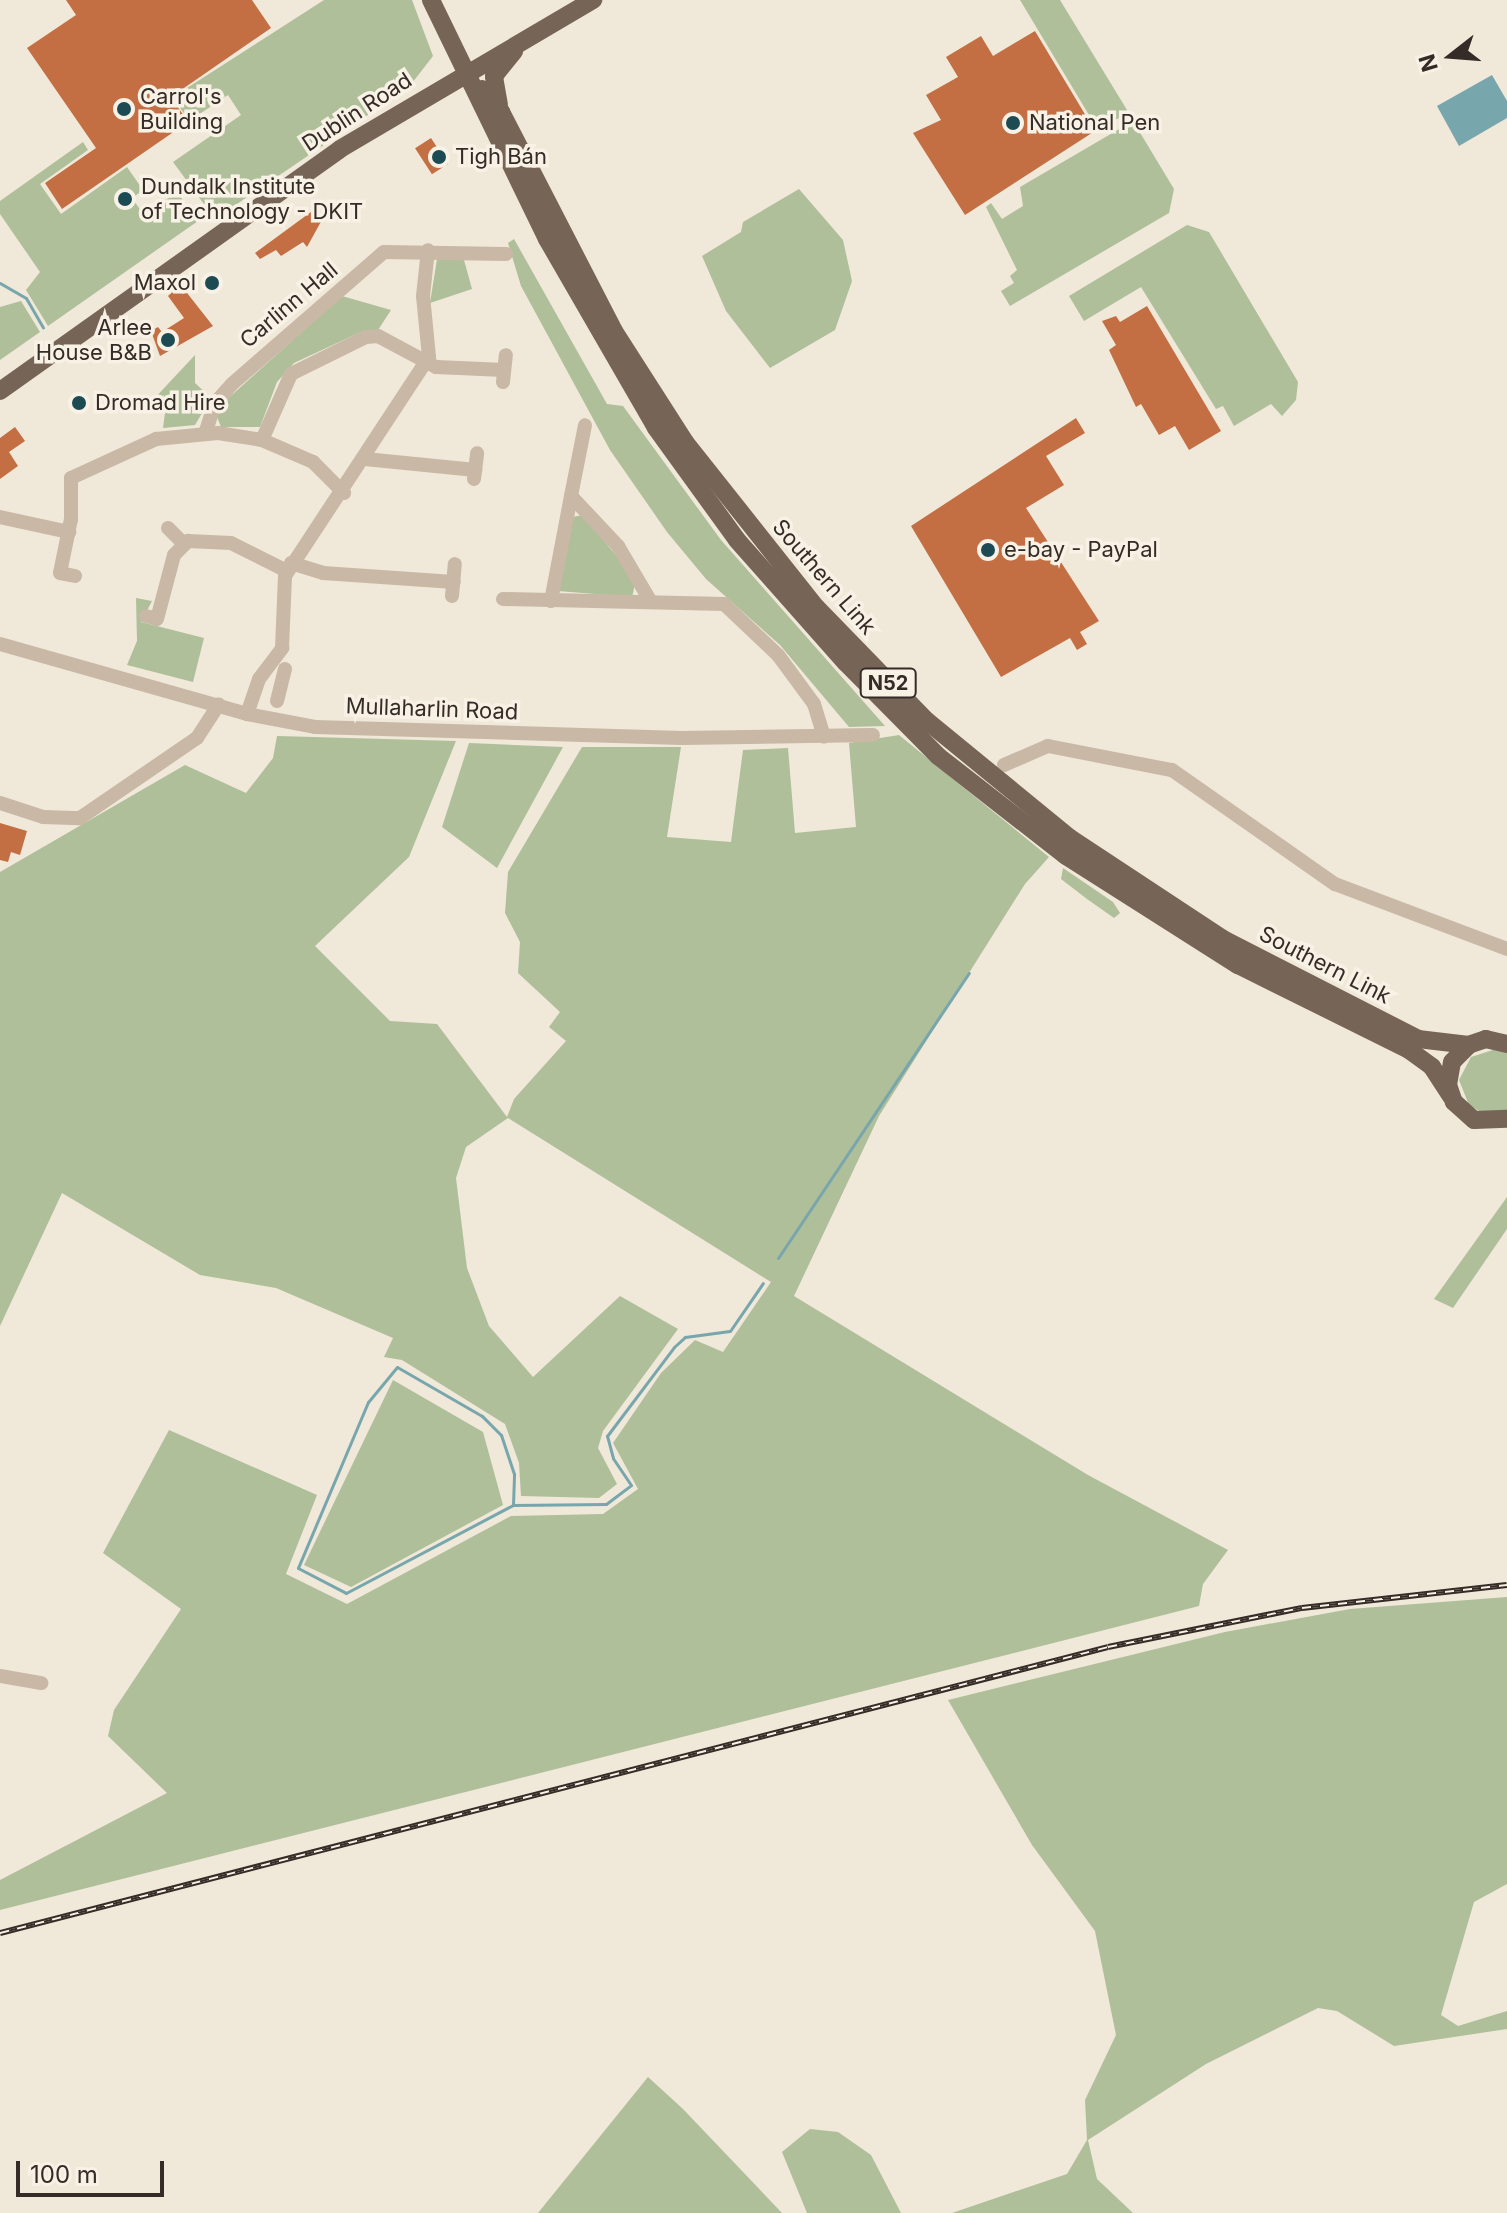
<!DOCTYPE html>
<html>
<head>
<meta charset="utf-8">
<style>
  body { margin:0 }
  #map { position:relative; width:1507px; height:2213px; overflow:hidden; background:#f0e8d9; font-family:Inter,sans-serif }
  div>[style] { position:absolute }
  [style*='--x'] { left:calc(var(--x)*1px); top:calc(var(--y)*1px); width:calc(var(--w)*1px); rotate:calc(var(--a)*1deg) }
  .green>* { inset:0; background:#afbf99 }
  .water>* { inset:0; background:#78a6ad }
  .stream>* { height:3px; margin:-1.5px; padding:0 1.5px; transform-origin:1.5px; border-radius:1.5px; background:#78a6ad }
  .building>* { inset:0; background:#c46f43; transform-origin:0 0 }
  .minor>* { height:14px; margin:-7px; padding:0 7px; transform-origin:7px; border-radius:7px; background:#c8b8a5 }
  .major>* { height:18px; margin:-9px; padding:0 9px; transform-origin:9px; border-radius:9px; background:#766457 }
  .rail>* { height:6px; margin-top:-3px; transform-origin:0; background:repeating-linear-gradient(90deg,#f8f1e5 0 9px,#342c26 0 18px); box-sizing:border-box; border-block:2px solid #342c26 }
  .dots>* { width:22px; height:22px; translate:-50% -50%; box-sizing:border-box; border:4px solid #f8f1e5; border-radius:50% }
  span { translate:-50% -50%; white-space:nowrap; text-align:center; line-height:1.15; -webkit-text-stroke:7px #f8f1e5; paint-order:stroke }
  .shield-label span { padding:2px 6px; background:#f8f1e5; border:2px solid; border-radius:6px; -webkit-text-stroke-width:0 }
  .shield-label { font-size:20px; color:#342c26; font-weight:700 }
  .poi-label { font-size:22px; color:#342c26 }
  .left { translate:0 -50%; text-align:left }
  .right { translate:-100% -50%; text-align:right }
  .street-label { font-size:22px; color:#342c26 }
  .north { position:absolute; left:1411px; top:16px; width:80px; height:80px; -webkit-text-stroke:6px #f8f1e5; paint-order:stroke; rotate:253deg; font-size:22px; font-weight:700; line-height:32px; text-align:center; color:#342c26 }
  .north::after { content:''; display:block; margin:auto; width:28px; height:36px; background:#342c26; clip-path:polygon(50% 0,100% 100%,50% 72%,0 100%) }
  .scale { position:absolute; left:16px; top:2161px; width:148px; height:36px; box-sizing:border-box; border:4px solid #342c26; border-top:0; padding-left:10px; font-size:24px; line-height:28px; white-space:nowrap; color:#342c26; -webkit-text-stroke:6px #f8f1e5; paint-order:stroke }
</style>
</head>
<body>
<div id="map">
  <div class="green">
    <div style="clip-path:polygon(324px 0,412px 0,433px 56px,409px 87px,215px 219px,173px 162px,241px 115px,228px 95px,189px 121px,173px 97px)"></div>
    <div style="clip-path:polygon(1020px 0,1060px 0,1127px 110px,1124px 115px,1098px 130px)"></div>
    <div style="clip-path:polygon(1133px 121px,1174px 189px,1169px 213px,1010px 306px,1001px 291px,1014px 283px,1010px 276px,1017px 270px,986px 207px,991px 203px,1002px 219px,1023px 206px,1020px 187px)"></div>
    <div style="clip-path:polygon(83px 142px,88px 150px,40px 184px,61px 214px,127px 167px,143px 190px,132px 198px,144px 215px,177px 192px,198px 221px,48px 326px,26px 290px,40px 272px,0 214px,0 201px)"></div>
    <div style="clip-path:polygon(799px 189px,843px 240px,852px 281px,835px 330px,770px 368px,726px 311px,702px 256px,741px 232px,743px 222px)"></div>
    <div style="clip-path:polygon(1187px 225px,1209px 232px,1298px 382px,1296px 400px,1282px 416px,1271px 404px,1234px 426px,1223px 406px,1216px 409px,1141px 287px,1084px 321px,1069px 296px)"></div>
    <div style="clip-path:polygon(514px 239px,607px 404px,623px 406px,721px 540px,885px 726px,849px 727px,780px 645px,706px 579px,667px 532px,610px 450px,521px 286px,508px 243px)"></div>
    <div style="clip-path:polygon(437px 259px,464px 260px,472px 289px,430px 303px)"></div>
    <div style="clip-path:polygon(342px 296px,391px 310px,378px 330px,365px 330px,294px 363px,277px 382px,260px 427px,221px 427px,216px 414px,224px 402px)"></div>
    <div style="clip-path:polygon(21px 301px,40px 332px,0 360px,0 307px)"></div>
    <div style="clip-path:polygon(195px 355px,195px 383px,211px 398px,195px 425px,163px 428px,165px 413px,152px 401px)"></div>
    <div style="clip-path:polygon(583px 515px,636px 580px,632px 597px,558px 591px,572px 517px)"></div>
    <div style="clip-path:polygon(136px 598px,152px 601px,141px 622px,204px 638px,193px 682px,127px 665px,137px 641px)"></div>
    <div style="clip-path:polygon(899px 735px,1049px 857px,1025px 884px,879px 1116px,794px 1296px,1088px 1475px,1228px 1550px,1203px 1584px,1199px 1606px,0 1910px,0 1880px,167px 1793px,108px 1736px,114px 1710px,181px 1609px,103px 1553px,169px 1430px,317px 1495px,286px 1574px,347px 1604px,511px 1516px,603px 1514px,638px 1489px,613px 1443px,661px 1373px,695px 1340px,723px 1352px,771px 1282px,508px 1118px,466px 1147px,456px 1178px,467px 1268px,489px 1326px,533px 1377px,620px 1296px,678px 1329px,603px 1431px,598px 1448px,617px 1484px,599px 1498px,521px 1496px,519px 1463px,505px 1424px,402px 1360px,384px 1357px,393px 1338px,276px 1288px,200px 1275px,62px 1193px,0 1326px,0 872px,185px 765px,246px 793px,273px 758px,277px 736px,456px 741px,409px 857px,315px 946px,390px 1021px,437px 1024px,507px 1117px,514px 1099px,566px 1041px,549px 1027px,560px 1012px,518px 973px,520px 942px,505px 913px,508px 872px,582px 747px,681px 747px,667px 837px,731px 842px,743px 750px,788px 748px,795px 833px,856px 827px,849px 743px)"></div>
    <div style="clip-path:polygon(469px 743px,563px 747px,497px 868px,442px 827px)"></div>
    <div style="clip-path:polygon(1063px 868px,1113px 902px,1120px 913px,1114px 918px,1087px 899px,1061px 879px)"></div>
    <div style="clip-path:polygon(1496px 1049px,1507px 1053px,1507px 1110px,1481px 1112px,1469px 1105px,1459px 1080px,1471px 1057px)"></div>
    <div style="clip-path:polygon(1507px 1197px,1507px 1229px,1453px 1308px,1434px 1299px)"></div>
    <div style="clip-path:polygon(393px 1380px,483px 1432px,503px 1505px,351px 1587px,304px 1565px)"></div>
    <div style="clip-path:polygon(1507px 1597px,1507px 1884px,1474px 1902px,1441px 2015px,1458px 2026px,1507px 2011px,1507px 2029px,1394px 2046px,1337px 2011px,1318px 2008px,1206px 2064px,1088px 2140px,1097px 2179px,1133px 2213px,952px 2213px,1067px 2174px,1087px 2140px,1085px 2100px,1116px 2035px,1095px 1931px,1032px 1845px,948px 1700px,1225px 1632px,1350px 1609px)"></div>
    <div style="clip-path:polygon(648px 2077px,683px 2109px,782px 2213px,538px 2213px)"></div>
    <div style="clip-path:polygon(810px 2129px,838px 2132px,871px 2155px,901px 2213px,807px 2213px,782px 2152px)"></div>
  </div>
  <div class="water">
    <div style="clip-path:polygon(1492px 75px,1507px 101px,1507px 118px,1459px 146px,1437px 106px)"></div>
  </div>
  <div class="stream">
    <div style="--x:0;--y:283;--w:30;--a:30"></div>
    <div style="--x:26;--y:298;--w:34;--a:60"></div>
    <div style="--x:778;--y:1258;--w:343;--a:-56.2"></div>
    <div style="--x:513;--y:1505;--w:31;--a:-88"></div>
    <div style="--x:514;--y:1474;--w:41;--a:-108.4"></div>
    <div style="--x:501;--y:1435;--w:27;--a:-135"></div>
    <div style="--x:482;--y:1416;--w:98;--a:-150"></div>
    <div style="--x:397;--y:1367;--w:45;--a:129.6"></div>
    <div style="--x:368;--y:1402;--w:180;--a:112.9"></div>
    <div style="--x:298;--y:1568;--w:54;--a:27.5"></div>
    <div style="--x:346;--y:1593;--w:189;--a:-27.8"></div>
    <div style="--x:513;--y:1505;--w:93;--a:-0.6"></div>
    <div style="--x:606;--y:1504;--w:31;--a:-37"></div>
    <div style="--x:631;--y:1485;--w:32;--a:-124"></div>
    <div style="--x:613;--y:1458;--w:23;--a:-105"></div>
    <div style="--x:607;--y:1436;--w:111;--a:-53"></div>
    <div style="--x:674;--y:1347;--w:15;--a:-42"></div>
    <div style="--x:685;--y:1337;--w:45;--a:-7.6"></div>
    <div style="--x:730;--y:1331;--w:58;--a:-55.5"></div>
  </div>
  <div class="building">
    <div style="clip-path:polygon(66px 0,252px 0,271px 28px,171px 97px,188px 122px,62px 209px,45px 183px,96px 148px,27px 48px,76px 15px)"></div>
    <div style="clip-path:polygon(1035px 31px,1095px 131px,965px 215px,913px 133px,941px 120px,926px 95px,958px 77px,946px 57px,981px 36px,993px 56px)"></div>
    <div style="left:431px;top:138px;width:31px;height:19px;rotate:57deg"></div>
    <div style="clip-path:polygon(315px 209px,323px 218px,307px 247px,303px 242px,281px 256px,276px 250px,260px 259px,255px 253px)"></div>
    <div style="clip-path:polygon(180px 284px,213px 326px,160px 356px,151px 331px,158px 327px,162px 332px,184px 318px,168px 296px)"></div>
    <div style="clip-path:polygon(1147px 306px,1221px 431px,1189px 450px,1175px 426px,1159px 435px,1141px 404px,1136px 407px,1109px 350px,1116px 345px,1102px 321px,1116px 316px,1120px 322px)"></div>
    <div style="clip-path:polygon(1076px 418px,1085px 433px,1046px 456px,1064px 485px,1026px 508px,1099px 621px,1080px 632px,1087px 644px,1077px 650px,1070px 638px,1001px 677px,911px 526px)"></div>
    <div style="clip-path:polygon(15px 427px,25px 441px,9px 452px,18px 466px,0 479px,0 438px)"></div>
    <div style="clip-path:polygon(0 823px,27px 831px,20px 855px,11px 852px,8px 862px,0 860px)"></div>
  </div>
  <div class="minor">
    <div style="--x:503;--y:382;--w:27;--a:-84"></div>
    <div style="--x:205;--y:434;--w:33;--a:-72"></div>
    <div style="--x:215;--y:403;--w:25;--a:-48"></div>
    <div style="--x:232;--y:384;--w:201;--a:-41"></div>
    <div style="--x:384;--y:252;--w:122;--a:0.9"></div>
    <div style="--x:262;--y:440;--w:72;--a:-66.3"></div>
    <div style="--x:291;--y:374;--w:84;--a:-26.3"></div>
    <div style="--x:366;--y:337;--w:12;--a:-5"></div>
    <div style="--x:378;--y:336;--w:66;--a:28.1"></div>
    <div style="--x:436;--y:367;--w:68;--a:2.5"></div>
    <div style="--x:365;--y:459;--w:111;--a:5.7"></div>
    <div style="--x:474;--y:479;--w:26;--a:-83"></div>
    <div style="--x:571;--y:496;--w:72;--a:-78.8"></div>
    <div style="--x:0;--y:517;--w:71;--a:12.3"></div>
    <div style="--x:168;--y:528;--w:21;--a:45"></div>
    <div style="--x:291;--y:563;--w:34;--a:17"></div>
    <div style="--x:323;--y:573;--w:131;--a:3.9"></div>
    <div style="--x:75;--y:576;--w:15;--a:-169"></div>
    <div style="--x:60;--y:573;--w:55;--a:-78.5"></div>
    <div style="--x:71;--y:519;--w:41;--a:-90"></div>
    <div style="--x:71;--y:478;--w:94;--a:-24.6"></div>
    <div style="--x:156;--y:439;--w:62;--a:-5.5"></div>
    <div style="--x:218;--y:433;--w:45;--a:9"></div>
    <div style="--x:262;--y:440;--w:56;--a:23.3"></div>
    <div style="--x:313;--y:462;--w:44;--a:45"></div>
    <div style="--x:452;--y:596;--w:32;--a:-85"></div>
    <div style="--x:503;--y:599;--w:221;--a:1.3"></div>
    <div style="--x:724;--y:604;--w:74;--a:43.4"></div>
    <div style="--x:778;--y:655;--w:61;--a:53.7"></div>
    <div style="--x:814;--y:704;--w:34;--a:73"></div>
    <div style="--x:551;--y:601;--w:107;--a:-79.2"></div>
    <div style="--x:571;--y:496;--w:69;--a:46.8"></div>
    <div style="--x:618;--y:546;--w:65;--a:59.5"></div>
    <div style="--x:146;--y:616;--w:11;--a:15"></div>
    <div style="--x:157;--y:619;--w:66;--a:-75.1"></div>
    <div style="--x:174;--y:555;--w:20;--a:-45"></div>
    <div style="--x:188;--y:541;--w:43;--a:2.7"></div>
    <div style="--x:231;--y:543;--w:63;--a:26.6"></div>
    <div style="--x:0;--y:644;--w:257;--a:15.8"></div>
    <div style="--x:247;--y:714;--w:69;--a:10.8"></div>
    <div style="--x:315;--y:727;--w:367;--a:1.7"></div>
    <div style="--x:682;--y:738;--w:191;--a:-0.9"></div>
    <div style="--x:277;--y:701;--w:33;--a:-76"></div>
    <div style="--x:247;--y:714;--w:37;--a:-71"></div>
    <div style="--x:259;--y:679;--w:39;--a:-53"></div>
    <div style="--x:282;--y:648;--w:72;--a:-87.6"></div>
    <div style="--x:285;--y:576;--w:262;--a:-56.7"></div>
    <div style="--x:429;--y:357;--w:61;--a:-95.6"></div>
    <div style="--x:423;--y:296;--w:46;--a:-83.8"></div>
    <div style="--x:1004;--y:765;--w:48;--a:-23.4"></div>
    <div style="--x:1048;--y:746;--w:126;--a:11"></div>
    <div style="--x:1172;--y:770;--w:199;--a:35"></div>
    <div style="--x:1335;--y:884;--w:184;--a:20.7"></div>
    <div style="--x:0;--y:803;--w:45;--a:18"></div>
    <div style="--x:43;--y:817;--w:37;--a:2"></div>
    <div style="--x:80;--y:818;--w:142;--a:-34.4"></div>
    <div style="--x:197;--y:738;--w:40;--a:-57.1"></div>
    <div style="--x:0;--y:1676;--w:42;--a:9.7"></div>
  </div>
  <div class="major">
    <div style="--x:431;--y:0;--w:266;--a:64.1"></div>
    <div style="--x:547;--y:239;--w:218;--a:60"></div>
    <div style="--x:656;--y:428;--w:138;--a:54.1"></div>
    <div style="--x:737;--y:540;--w:164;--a:48.5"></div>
    <div style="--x:846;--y:663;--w:131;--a:45.3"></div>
    <div style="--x:938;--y:756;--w:162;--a:38"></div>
    <div style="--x:1066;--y:856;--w:204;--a:32.4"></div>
    <div style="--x:1238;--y:965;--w:191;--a:26.4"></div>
    <div style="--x:1409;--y:1050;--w:29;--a:36"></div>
    <div style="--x:1432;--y:1067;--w:35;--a:57"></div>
    <div style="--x:482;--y:89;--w:30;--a:50"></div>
    <div style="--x:501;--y:112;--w:246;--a:62.7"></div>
    <div style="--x:614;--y:331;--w:132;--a:57.4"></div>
    <div style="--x:685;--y:442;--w:211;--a:51.6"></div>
    <div style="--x:816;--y:607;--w:159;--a:45.8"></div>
    <div style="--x:927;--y:721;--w:185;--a:39.3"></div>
    <div style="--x:1070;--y:838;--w:183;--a:33.4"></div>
    <div style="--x:1223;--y:939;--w:219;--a:27.1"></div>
    <div style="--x:1418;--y:1039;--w:51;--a:6.7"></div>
    <div style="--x:499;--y:105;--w:29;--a:-100"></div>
    <div style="--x:494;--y:76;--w:32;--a:-51"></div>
    <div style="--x:0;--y:391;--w:417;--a:-35.4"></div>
    <div style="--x:340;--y:149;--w:294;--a:-30.5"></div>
    <div style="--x:1507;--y:1044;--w:22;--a:-167"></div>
    <div style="--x:1486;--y:1039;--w:18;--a:161"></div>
    <div style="--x:1469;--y:1045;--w:24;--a:135"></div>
    <div style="--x:1452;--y:1062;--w:23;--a:100"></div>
    <div style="--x:1448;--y:1085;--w:18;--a:71"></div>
    <div style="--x:1454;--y:1102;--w:27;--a:42"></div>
    <div style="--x:1474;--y:1120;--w:33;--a:-2"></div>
  </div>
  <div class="rail">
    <div style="--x:0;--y:1933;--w:1144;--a:-14.47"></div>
    <div style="--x:1108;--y:1647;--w:198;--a:-11.4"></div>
    <div style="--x:1302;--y:1608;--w:206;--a:-6.4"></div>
  </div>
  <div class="dots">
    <div style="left:124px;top:109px;background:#1d4b54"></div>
    <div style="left:1013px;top:123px;background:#1d4b54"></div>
    <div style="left:439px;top:157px;background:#1d4b54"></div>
    <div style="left:125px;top:199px;background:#1d4b54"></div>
    <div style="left:212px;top:283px;background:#1d4b54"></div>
    <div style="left:168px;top:340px;background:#1d4b54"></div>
    <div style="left:79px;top:403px;background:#1d4b54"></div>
    <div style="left:988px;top:550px;background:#1d4b54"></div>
  </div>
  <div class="shield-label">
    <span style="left:888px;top:683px">N52</span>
  </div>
  <div class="poi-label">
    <span class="left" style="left:140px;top:109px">Carrol's<br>Building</span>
    <span class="left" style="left:1029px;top:123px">National Pen</span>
    <span class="left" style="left:455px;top:157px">Tigh Bán</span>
    <span class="left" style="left:141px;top:199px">Dundalk Institute<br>of Technology - DKIT</span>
    <span class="right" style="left:196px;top:283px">Maxol</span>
    <span class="right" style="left:152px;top:340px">Arlee<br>House B&amp;B</span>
    <span class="left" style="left:95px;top:403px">Dromad Hire</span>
    <span class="left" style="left:1004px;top:550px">e-bay - PayPal</span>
  </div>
  <div class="street-label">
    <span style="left:357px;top:112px;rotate:-33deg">Dublin Road</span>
    <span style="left:289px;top:305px;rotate:-40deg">Carlinn Hall</span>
    <span style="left:824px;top:577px;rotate:49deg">Southern Link</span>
    <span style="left:432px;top:709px;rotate:2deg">Mullaharlin Road</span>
    <span style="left:1325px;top:965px;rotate:27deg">Southern Link</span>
  </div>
  <div class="north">N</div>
  <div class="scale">100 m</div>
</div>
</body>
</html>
